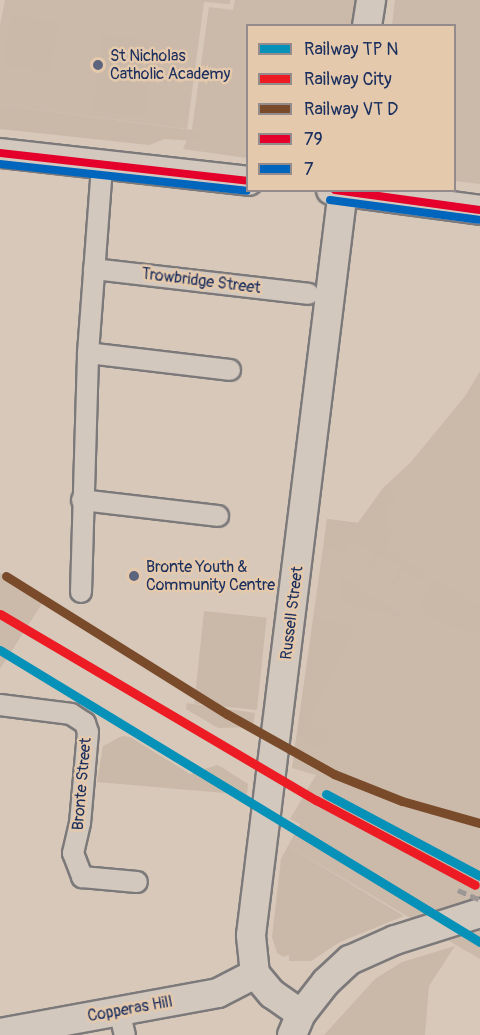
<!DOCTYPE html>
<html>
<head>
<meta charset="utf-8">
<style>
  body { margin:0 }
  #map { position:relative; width:480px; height:1035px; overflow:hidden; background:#d7c8b9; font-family:Pangolin,sans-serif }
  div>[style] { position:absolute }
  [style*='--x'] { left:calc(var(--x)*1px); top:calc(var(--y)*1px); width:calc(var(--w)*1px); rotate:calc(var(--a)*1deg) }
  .built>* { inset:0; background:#cbb9aa }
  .green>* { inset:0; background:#cab9a9; transform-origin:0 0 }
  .roads { filter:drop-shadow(2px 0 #7c797b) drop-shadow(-2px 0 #7c797b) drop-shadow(0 2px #7c797b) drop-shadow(0 -2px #7c797b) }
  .street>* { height:20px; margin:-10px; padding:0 10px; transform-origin:10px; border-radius:10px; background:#d3c8bd }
  .secondary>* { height:28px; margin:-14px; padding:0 14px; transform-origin:14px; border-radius:14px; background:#d3c8bd }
  .rail>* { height:4.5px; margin-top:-2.25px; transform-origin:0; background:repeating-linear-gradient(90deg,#9c9795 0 9px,transparent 0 13.5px) }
  .bus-1>* { height:8px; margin:-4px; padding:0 4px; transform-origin:4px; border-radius:4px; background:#e4002b }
  .bus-2>* { height:8px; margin:-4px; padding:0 4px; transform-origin:4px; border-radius:4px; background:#0065bd }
  .rail-1>* { height:9px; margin:-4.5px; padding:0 4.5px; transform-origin:4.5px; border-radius:4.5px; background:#0591b8 }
  .rail-2>* { height:9px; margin:-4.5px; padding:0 4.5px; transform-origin:4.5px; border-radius:4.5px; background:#ed1c24 }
  .rail-3>* { height:9px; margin:-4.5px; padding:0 4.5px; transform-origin:4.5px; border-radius:4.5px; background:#7a4b2a }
  .dots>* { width:16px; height:16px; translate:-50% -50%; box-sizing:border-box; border:3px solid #e4c9ac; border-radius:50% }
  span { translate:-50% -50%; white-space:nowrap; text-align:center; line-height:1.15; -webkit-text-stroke:5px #e4c9ac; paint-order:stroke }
  .poi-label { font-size:16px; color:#1b2f5e }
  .left { translate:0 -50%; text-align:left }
  .street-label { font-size:16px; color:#1b2f5e }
  .legend { position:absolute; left:246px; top:24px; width:210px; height:168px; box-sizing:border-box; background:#e4c9ac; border:2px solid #948b8d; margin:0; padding:8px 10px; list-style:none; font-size:18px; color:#1b2f5e }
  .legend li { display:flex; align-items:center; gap:12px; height:30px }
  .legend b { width:30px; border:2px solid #948b8d }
</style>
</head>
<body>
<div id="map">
  <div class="built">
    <div style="clip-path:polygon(5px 0,230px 0,230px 4px,204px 2px,187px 129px,0 105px,0 25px)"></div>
    <div style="clip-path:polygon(235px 0,359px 0,356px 25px,248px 26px,247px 158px,183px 149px,192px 129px,209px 7px,233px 10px)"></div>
    <div style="clip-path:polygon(395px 0,480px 0,480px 184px,455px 181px,454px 26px,392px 25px)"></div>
    <div style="clip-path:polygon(480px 371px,480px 959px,288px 846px,300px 824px,290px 819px,316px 775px,292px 768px,327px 519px,358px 523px,384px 487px,411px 462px,466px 395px)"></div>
    <div style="clip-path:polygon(0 573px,45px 599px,0 669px)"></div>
  </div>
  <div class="green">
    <div style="left:12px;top:14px;width:47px;height:51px;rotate:10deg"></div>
    <div style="left:102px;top:34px;width:52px;height:77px;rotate:7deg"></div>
    <div style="clip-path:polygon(0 105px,192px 130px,205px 134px,193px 141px,165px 139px,149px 145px,0 129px)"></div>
    <div style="clip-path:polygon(384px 487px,397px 496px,385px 512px,392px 536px,385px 548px,428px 574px,424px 581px,404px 570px,394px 586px,391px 583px,400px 567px,379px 555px,369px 571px,365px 569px,374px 552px,353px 540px,344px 556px,324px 544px,327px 519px,358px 523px)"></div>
    <div style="clip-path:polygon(342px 578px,409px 619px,339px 602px)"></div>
    <div style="clip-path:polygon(435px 578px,480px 605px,480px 635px,448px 626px,418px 608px)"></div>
    <div style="left:204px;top:611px;width:63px;height:93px;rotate:6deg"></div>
    <div style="clip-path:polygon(314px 617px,355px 627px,308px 722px,328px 733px,325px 746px,317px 749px,308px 745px,301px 736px,295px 748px)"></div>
    <div style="clip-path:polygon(187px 703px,255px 713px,253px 727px,218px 728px,186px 709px)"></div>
    <div style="clip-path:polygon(122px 736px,130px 737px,190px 774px,217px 765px,223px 768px,248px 784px,247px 795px,97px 782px,103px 746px)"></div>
    <div style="clip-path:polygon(288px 846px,404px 916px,340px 942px,311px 961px,289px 961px,289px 955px,283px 957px,277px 953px,272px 937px,281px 859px)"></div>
    <div style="clip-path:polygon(455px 946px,429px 986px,425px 1035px,324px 1035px,375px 979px,402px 962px)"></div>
  </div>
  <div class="roads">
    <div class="street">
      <div style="--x:94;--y:269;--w:216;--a:6.6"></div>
      <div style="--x:88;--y:353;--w:143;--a:6.8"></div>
      <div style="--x:82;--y:500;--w:137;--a:6.7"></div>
      <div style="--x:81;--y:592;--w:239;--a:-88.3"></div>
      <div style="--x:88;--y:353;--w:189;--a:-85.7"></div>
      <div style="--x:0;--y:705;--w:72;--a:7.2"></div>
      <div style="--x:71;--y:714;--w:17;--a:33"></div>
      <div style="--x:85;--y:723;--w:9;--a:72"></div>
      <div style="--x:88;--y:732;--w:91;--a:95"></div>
      <div style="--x:80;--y:823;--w:31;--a:103"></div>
      <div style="--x:73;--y:853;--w:26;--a:69"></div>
      <div style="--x:82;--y:877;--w:55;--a:5.2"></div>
      <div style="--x:119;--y:1010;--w:26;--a:77"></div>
    </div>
    <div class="secondary">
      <div style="--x:367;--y:26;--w:26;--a:-81"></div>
      <div style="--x:0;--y:153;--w:250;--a:6.4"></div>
      <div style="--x:331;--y:190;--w:150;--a:7.6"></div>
      <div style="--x:301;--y:1014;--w:35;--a:-145"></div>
      <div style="--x:272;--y:994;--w:26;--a:-130"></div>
      <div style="--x:255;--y:974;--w:39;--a:-96"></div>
      <div style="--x:251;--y:935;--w:751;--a:-82.96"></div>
      <div style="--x:0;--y:1033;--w:222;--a:-10.4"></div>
      <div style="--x:218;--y:993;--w:42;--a:-27.2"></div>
      <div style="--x:292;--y:1035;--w:23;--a:-67"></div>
      <div style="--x:301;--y:1014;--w:41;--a:-52"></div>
      <div style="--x:326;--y:982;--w:33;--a:-43"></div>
      <div style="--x:350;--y:960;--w:49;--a:-24"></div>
      <div style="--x:395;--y:940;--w:89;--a:-17.6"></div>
    </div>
  </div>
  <div class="rail">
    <div style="--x:458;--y:890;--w:24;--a:24"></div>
  </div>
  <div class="bus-1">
    <div style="--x:0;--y:153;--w:250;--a:6.4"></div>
    <div style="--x:335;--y:190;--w:146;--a:7.9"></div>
  </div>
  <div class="bus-2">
    <div style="--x:0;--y:164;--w:248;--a:6.2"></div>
    <div style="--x:330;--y:200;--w:150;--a:7.6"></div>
  </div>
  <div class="rail-1">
    <div style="--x:0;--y:650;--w:562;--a:31.31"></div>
    <div style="--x:326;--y:794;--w:174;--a:28"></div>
  </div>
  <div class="rail-2">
    <div style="--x:0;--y:614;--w:367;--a:30.5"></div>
    <div style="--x:316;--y:800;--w:180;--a:28.1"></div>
  </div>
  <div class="rail-3">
    <div style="--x:6;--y:576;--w:261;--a:32"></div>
    <div style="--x:227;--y:714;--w:123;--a:29.3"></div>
    <div style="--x:334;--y:774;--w:73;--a:21.7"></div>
    <div style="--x:402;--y:801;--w:81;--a:15.8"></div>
  </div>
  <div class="dots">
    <div style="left:98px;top:65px;background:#5d657e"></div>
    <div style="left:134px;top:576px;background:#5d657e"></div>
  </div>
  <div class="poi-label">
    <span class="left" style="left:110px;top:65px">St Nicholas<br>Catholic Academy</span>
    <span class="left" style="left:146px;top:576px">Bronte Youth &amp;<br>Community Centre</span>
  </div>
  <div class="street-label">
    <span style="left:201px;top:281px;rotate:7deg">Trowbridge Street</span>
    <span style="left:292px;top:613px;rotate:-83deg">Russell Street</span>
    <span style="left:82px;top:784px;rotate:-85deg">Bronte Street</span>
    <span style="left:130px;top:1009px;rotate:-10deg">Copperas Hill</span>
  </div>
  <ul class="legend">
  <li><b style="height:8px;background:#0591b8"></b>Railway TP N</li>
  <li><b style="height:8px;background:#ed1c24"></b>Railway City</li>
  <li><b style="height:8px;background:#7a4b2a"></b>Railway VT D</li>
  <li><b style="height:8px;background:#e4002b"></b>79</li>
  <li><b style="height:8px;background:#0065bd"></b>7</li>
  </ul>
</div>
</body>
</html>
